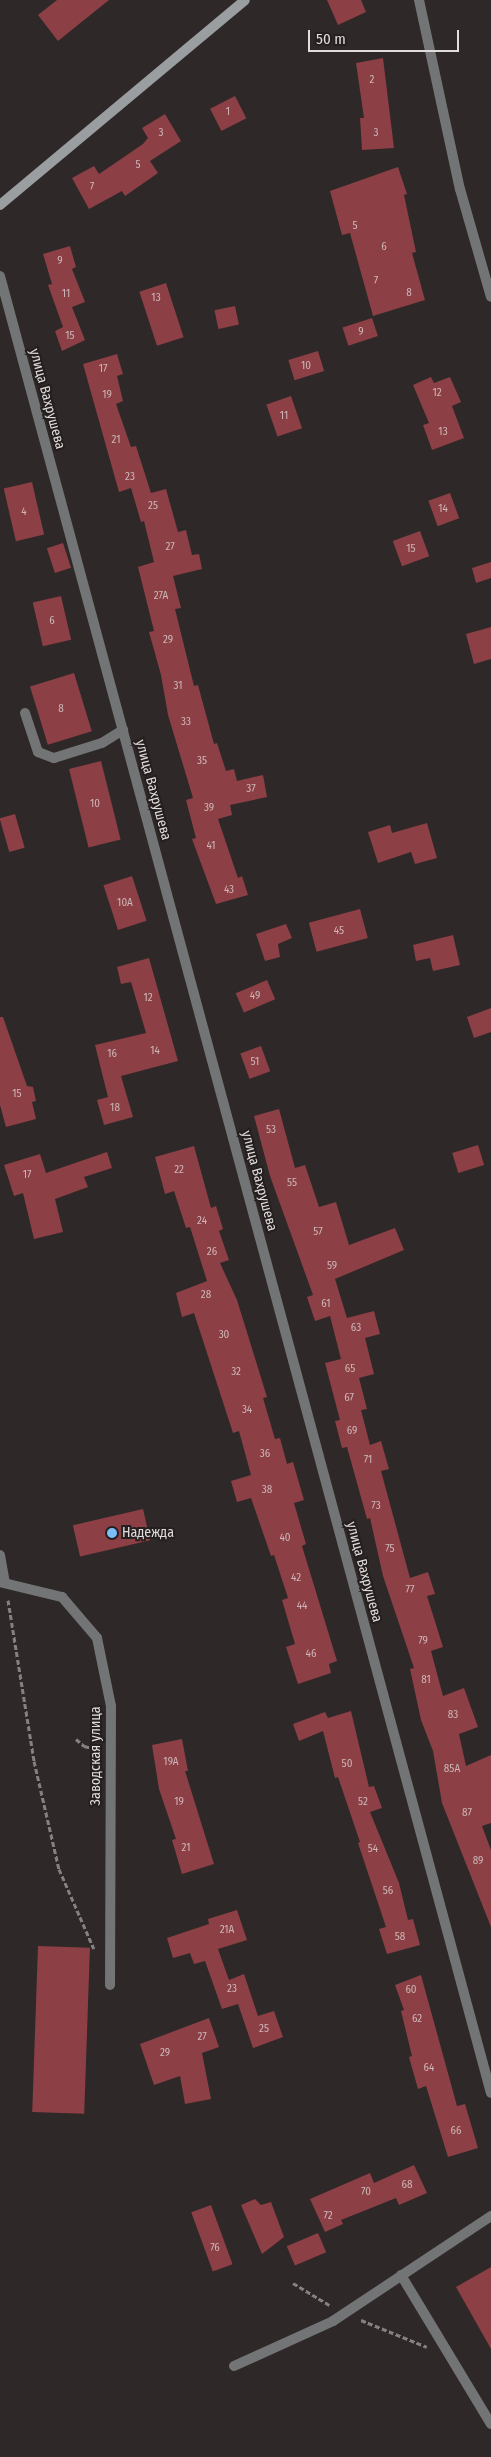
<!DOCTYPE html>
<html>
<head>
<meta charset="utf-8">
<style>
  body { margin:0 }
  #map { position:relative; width:491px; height:2457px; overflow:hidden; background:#2e2828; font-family:"Fira Sans Condensed",sans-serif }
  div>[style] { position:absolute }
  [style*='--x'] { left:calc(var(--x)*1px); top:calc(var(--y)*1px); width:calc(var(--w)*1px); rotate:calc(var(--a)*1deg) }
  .building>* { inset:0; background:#8c3f45; transform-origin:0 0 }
  .path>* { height:3px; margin-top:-1.5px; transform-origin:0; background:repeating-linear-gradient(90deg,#868181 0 5px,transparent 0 7.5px) }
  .lane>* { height:10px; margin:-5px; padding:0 5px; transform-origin:5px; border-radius:5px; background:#727476 }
  .street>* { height:10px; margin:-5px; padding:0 5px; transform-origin:5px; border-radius:5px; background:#727476 }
  .secondary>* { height:10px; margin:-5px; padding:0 5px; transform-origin:5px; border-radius:5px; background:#9a9ea1 }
  .dots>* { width:14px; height:14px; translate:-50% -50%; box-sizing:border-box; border:2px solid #251f1f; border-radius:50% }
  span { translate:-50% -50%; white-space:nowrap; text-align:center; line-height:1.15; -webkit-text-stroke:4px #251f1f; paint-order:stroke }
  .number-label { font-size:11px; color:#ccb6b7 }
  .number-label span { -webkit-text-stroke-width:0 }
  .street-label { font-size:14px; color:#e1dddd }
  .poi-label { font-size:14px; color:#e1dddd }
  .left { translate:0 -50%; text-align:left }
  .scale { position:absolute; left:308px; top:30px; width:151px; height:22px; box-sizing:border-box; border:2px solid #e1dddd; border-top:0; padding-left:6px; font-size:15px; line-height:18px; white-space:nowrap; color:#e1dddd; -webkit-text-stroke:4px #251f1f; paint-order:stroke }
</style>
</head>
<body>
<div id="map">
  <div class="building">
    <div style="clip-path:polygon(57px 0,109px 0,58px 41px,38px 15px)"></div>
    <div style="clip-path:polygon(327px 0,361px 0,366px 12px,338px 25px)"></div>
    <div style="clip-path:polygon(383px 58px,394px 148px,362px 150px,360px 118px,364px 118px,356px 63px)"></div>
    <div style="left:235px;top:96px;width:25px;height:28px;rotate:63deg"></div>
    <div style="clip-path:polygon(165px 114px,181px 141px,150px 161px,158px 173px,125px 196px,122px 191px,89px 209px,72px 178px,94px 166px,99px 174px,143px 144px,148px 138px,142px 128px)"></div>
    <div style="clip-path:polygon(398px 167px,407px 194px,404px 195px,416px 252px,412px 253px,425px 300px,373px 316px,350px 233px,342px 235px,330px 191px)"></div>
    <div style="clip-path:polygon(70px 246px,76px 267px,72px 269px,85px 302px,72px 307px,85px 340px,62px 351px,55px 331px,63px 327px,48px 285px,52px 284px,43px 254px)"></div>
    <div style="left:166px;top:283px;width:57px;height:28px;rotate:72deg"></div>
    <div style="left:235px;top:306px;width:19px;height:21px;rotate:78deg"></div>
    <div style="left:372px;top:318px;width:19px;height:31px;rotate:72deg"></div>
    <div style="left:318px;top:351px;width:21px;height:31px;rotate:73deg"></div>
    <div style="clip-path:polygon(117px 354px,123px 374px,117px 376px,123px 401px,116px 404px,131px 447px,136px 446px,151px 493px,166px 489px,178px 532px,186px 530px,192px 555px,199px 554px,202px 569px,173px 576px,181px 608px,175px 609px,194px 686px,198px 685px,214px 744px,217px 743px,226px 771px,234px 769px,237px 781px,263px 775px,267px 797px,230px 805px,232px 815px,218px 819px,238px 878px,242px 876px,248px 895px,216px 904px,192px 839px,196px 838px,186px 800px,193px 798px,168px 715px,161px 675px,149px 632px,154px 631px,138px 567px,154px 562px,144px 521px,141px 522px,131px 488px,119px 492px,83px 364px)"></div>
    <div style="clip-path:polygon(431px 377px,434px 383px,450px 377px,461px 402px,452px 406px,464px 438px,432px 450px,423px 425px,429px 423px,413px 385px)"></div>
    <div style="left:291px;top:396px;width:34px;height:26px;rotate:71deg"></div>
    <div style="left:32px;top:482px;width:54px;height:29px;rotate:77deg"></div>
    <div style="left:450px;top:493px;width:27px;height:23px;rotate:70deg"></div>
    <div style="left:420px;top:531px;width:27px;height:29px;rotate:70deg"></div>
    <div style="left:63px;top:543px;width:26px;height:17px;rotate:72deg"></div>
    <div style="clip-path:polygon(491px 562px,491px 578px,476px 583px,472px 568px)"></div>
    <div style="left:61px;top:596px;width:45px;height:29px;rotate:77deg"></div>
    <div style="clip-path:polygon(491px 627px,491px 659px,474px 664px,466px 634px)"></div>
    <div style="left:74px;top:673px;width:61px;height:46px;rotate:73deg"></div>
    <div style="left:101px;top:761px;width:81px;height:33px;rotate:76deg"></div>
    <div style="left:15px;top:814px;width:35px;height:16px;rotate:74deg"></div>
    <div style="clip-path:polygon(427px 823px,437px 858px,415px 864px,411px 852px,378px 863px,368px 832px,390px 825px,392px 833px)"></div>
    <div style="left:132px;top:876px;width:47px;height:30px;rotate:72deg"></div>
    <div style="left:360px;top:909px;width:30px;height:53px;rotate:75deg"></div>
    <div style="clip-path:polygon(286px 924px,292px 938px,278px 944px,280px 957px,265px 961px,256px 934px)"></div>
    <div style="clip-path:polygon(453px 935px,460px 965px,433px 971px,430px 958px,416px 961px,413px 945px)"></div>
    <div style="clip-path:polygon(149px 958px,178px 1061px,121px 1076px,133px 1117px,104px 1125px,97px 1100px,108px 1097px,95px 1045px,146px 1033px,131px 982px,121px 984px,117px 967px)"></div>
    <div style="left:267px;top:980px;width:21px;height:34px;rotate:67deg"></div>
    <div style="clip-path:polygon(491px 1008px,491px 1032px,474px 1038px,467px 1017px)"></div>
    <div style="clip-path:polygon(0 1017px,3px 1017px,27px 1086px,33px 1087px,36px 1101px,32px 1102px,36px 1119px,6px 1127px,0 1105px)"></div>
    <div style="left:261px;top:1046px;width:27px;height:22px;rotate:70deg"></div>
    <div style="clip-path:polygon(279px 1109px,295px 1168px,305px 1165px,319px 1207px,336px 1202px,349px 1245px,395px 1228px,404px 1250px,335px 1279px,347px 1318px,374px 1311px,380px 1334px,365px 1338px,374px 1374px,359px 1378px,367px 1409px,361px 1410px,370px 1445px,381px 1441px,389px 1469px,381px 1471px,410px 1578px,428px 1572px,435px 1594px,427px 1596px,443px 1647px,431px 1651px,443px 1696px,464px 1688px,478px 1727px,459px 1734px,466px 1766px,491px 1755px,491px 1823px,482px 1826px,491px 1850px,491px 1927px,442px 1803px,433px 1751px,421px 1720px,410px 1669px,414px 1668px,383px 1576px,370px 1518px,367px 1519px,347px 1447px,342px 1448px,335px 1421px,340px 1420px,325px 1363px,341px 1359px,330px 1316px,315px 1321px,307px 1297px,313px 1295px,270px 1176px,254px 1116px)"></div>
    <div style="left:478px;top:1145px;width:21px;height:27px;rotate:73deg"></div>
    <div style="clip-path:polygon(194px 1146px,211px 1208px,216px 1206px,223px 1229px,219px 1231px,229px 1260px,220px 1263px,237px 1300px,267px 1397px,263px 1398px,275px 1439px,280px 1438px,287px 1464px,293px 1462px,304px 1500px,294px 1503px,306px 1544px,302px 1546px,337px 1661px,329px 1664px,331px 1673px,298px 1684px,286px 1647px,295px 1644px,282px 1600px,288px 1598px,274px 1555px,271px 1556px,251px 1498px,237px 1502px,231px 1481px,251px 1475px,239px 1431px,233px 1433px,194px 1313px,182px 1317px,176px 1293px,207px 1281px,190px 1227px,186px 1228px,174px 1191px,165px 1194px,155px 1157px)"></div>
    <div style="clip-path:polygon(107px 1152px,112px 1168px,84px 1177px,88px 1187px,55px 1199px,63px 1232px,34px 1239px,23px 1193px,14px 1196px,4px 1165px,40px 1154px,46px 1173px)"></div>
    <div style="left:143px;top:1509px;width:32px;height:72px;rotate:77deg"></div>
    <div style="clip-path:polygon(351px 1711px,369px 1787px,374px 1786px,382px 1808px,370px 1812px,399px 1883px,408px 1920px,413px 1919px,420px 1945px,387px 1954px,379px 1929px,386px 1927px,358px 1843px,360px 1842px,338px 1777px,335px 1778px,323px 1731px,299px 1741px,293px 1724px,325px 1712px,328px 1718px)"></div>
    <div style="clip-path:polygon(182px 1739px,188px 1771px,185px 1771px,214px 1864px,182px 1874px,172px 1840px,176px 1839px,159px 1789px,152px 1745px)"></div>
    <div style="clip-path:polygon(237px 1910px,247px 1940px,218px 1949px,229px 1980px,244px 1974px,258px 2016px,274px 2011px,283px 2037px,253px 2048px,238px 2004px,222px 2009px,205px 1961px,194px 1964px,190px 1953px,173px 1958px,167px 1938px,209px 1924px,208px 1919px)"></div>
    <div style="left:38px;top:1946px;width:52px;height:166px;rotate:2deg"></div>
    <div style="clip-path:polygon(421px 1975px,457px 2106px,465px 2104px,478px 2148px,448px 2157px,426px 2086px,418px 2089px,409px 2057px,412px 2056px,401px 2011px,404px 2010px,395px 1985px)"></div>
    <div style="clip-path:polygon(209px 2018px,219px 2047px,202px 2053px,211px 2099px,185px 2104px,180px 2076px,154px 2085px,140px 2044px)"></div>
    <div style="clip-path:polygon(414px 2165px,427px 2193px,399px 2205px,396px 2198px,341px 2220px,343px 2224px,325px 2232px,310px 2199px,370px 2173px,374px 2183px)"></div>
    <div style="clip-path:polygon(255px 2199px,261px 2205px,271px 2202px,284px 2237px,262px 2254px,241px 2205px)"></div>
    <div style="left:211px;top:2205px;width:63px;height:21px;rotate:70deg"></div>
    <div style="left:318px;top:2233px;width:21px;height:34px;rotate:67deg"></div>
    <div style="clip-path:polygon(491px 2267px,491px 2349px,456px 2287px)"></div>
  </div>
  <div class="path">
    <div style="--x:8;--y:1600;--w:163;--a:80.8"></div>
    <div style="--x:34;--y:1761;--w:111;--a:77"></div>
    <div style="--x:59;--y:1869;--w:87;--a:66.4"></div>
    <div style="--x:76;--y:1739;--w:11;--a:41"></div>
    <div style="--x:84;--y:1746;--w:12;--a:14"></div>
    <div style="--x:293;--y:2283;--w:44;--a:31.2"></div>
    <div style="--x:361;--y:2320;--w:71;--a:22.2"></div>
  </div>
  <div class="lane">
    <div style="--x:25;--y:713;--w:41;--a:71.6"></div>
    <div style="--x:38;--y:752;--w:17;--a:21"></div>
    <div style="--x:54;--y:758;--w:50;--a:-17.4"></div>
    <div style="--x:102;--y:743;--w:25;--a:-32"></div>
    <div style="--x:401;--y:2275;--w:174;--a:58.9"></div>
  </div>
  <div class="street">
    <div style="--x:419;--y:0;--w:193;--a:77.8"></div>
    <div style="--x:460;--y:189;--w:112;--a:74"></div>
    <div style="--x:0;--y:276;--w:1882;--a:74.88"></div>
    <div style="--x:0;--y:1555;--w:27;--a:80"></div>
    <div style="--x:0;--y:1582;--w:64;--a:13.6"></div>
    <div style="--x:62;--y:1597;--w:54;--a:49.5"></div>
    <div style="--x:97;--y:1638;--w:69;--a:78.4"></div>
    <div style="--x:111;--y:1706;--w:279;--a:90.2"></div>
    <div style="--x:234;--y:2366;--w:109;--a:-24.4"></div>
    <div style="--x:333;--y:2321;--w:190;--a:-33.6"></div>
  </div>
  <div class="secondary">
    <div style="--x:0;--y:205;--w:319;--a:-39.9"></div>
  </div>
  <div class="dots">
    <div style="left:112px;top:1533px;background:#7abff8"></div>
  </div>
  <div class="number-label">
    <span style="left:372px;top:80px">2</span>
    <span style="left:228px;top:112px">1</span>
    <span style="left:161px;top:133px">3</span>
    <span style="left:376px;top:133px">3</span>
    <span style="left:138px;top:165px">5</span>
    <span style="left:92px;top:187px">7</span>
    <span style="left:355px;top:226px">5</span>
    <span style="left:384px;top:247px">6</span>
    <span style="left:60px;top:261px">9</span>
    <span style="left:376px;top:281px">7</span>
    <span style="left:409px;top:293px">8</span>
    <span style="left:66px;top:294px">11</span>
    <span style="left:156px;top:298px">13</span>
    <span style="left:361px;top:332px">9</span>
    <span style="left:70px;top:336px">15</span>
    <span style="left:306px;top:366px">10</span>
    <span style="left:103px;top:369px">17</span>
    <span style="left:437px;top:393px">12</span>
    <span style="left:107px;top:395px">19</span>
    <span style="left:284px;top:416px">11</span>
    <span style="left:443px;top:432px">13</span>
    <span style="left:116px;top:440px">21</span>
    <span style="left:130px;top:477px">23</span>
    <span style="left:153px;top:506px">25</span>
    <span style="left:443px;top:509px">14</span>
    <span style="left:24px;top:512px">4</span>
    <span style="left:170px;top:547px">27</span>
    <span style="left:411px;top:549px">15</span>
    <span style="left:161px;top:596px">27А</span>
    <span style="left:52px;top:621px">6</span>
    <span style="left:168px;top:640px">29</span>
    <span style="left:178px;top:686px">31</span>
    <span style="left:61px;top:709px">8</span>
    <span style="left:186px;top:722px">33</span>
    <span style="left:202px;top:761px">35</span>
    <span style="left:251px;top:789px">37</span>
    <span style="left:95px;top:804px">10</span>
    <span style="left:209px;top:808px">39</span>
    <span style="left:211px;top:846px">41</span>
    <span style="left:229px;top:890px">43</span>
    <span style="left:125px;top:903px">10А</span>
    <span style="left:339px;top:931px">45</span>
    <span style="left:255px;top:996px">49</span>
    <span style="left:148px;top:998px">12</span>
    <span style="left:155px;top:1051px">14</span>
    <span style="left:112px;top:1054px">16</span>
    <span style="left:255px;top:1062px">51</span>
    <span style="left:17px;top:1094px">15</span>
    <span style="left:115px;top:1108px">18</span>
    <span style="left:271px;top:1130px">53</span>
    <span style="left:179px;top:1170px">22</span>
    <span style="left:27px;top:1175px">17</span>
    <span style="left:292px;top:1183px">55</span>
    <span style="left:202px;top:1221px">24</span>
    <span style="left:318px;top:1232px">57</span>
    <span style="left:212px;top:1252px">26</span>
    <span style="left:332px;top:1266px">59</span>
    <span style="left:206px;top:1295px">28</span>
    <span style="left:326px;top:1304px">61</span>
    <span style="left:356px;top:1328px">63</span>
    <span style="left:224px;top:1335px">30</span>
    <span style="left:350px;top:1369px">65</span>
    <span style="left:236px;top:1372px">32</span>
    <span style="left:349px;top:1398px">67</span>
    <span style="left:247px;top:1410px">34</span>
    <span style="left:352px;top:1431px">69</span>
    <span style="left:265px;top:1454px">36</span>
    <span style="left:368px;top:1460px">71</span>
    <span style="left:267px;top:1490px">38</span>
    <span style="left:376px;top:1506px">73</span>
    <span style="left:285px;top:1538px">40</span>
    <span style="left:390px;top:1549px">75</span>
    <span style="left:296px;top:1578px">42</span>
    <span style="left:410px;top:1590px">77</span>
    <span style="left:302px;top:1606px">44</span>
    <span style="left:423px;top:1641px">79</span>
    <span style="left:311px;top:1654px">46</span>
    <span style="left:426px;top:1680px">81</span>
    <span style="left:453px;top:1715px">83</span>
    <span style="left:171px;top:1762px">19А</span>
    <span style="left:347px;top:1764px">50</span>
    <span style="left:452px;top:1769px">85А</span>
    <span style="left:179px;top:1802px">19</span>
    <span style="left:363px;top:1802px">52</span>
    <span style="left:467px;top:1813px">87</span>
    <span style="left:186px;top:1848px">21</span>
    <span style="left:373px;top:1849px">54</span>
    <span style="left:478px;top:1861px">89</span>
    <span style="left:388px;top:1891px">56</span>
    <span style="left:227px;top:1930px">21А</span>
    <span style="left:400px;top:1937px">58</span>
    <span style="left:232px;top:1989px">23</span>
    <span style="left:411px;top:1990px">60</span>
    <span style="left:417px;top:2019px">62</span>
    <span style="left:264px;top:2029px">25</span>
    <span style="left:202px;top:2037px">27</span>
    <span style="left:165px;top:2053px">29</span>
    <span style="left:429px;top:2068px">64</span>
    <span style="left:456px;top:2131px">66</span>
    <span style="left:407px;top:2185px">68</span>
    <span style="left:366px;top:2192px">70</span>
    <span style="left:328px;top:2216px">72</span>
    <span style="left:215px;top:2248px">76</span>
  </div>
  <div class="street-label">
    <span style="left:47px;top:399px;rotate:75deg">улица Вахрушева</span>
    <span style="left:153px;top:790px;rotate:75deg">улица Вахрушева</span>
    <span style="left:259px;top:1181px;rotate:75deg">улица Вахрушева</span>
    <span style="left:364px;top:1572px;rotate:75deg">улица Вахрушева</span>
    <span style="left:96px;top:1756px;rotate:-90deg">Заводская улица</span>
  </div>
  <div class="poi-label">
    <span class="left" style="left:122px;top:1533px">Надежда</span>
  </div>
  <div class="scale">50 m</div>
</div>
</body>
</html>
